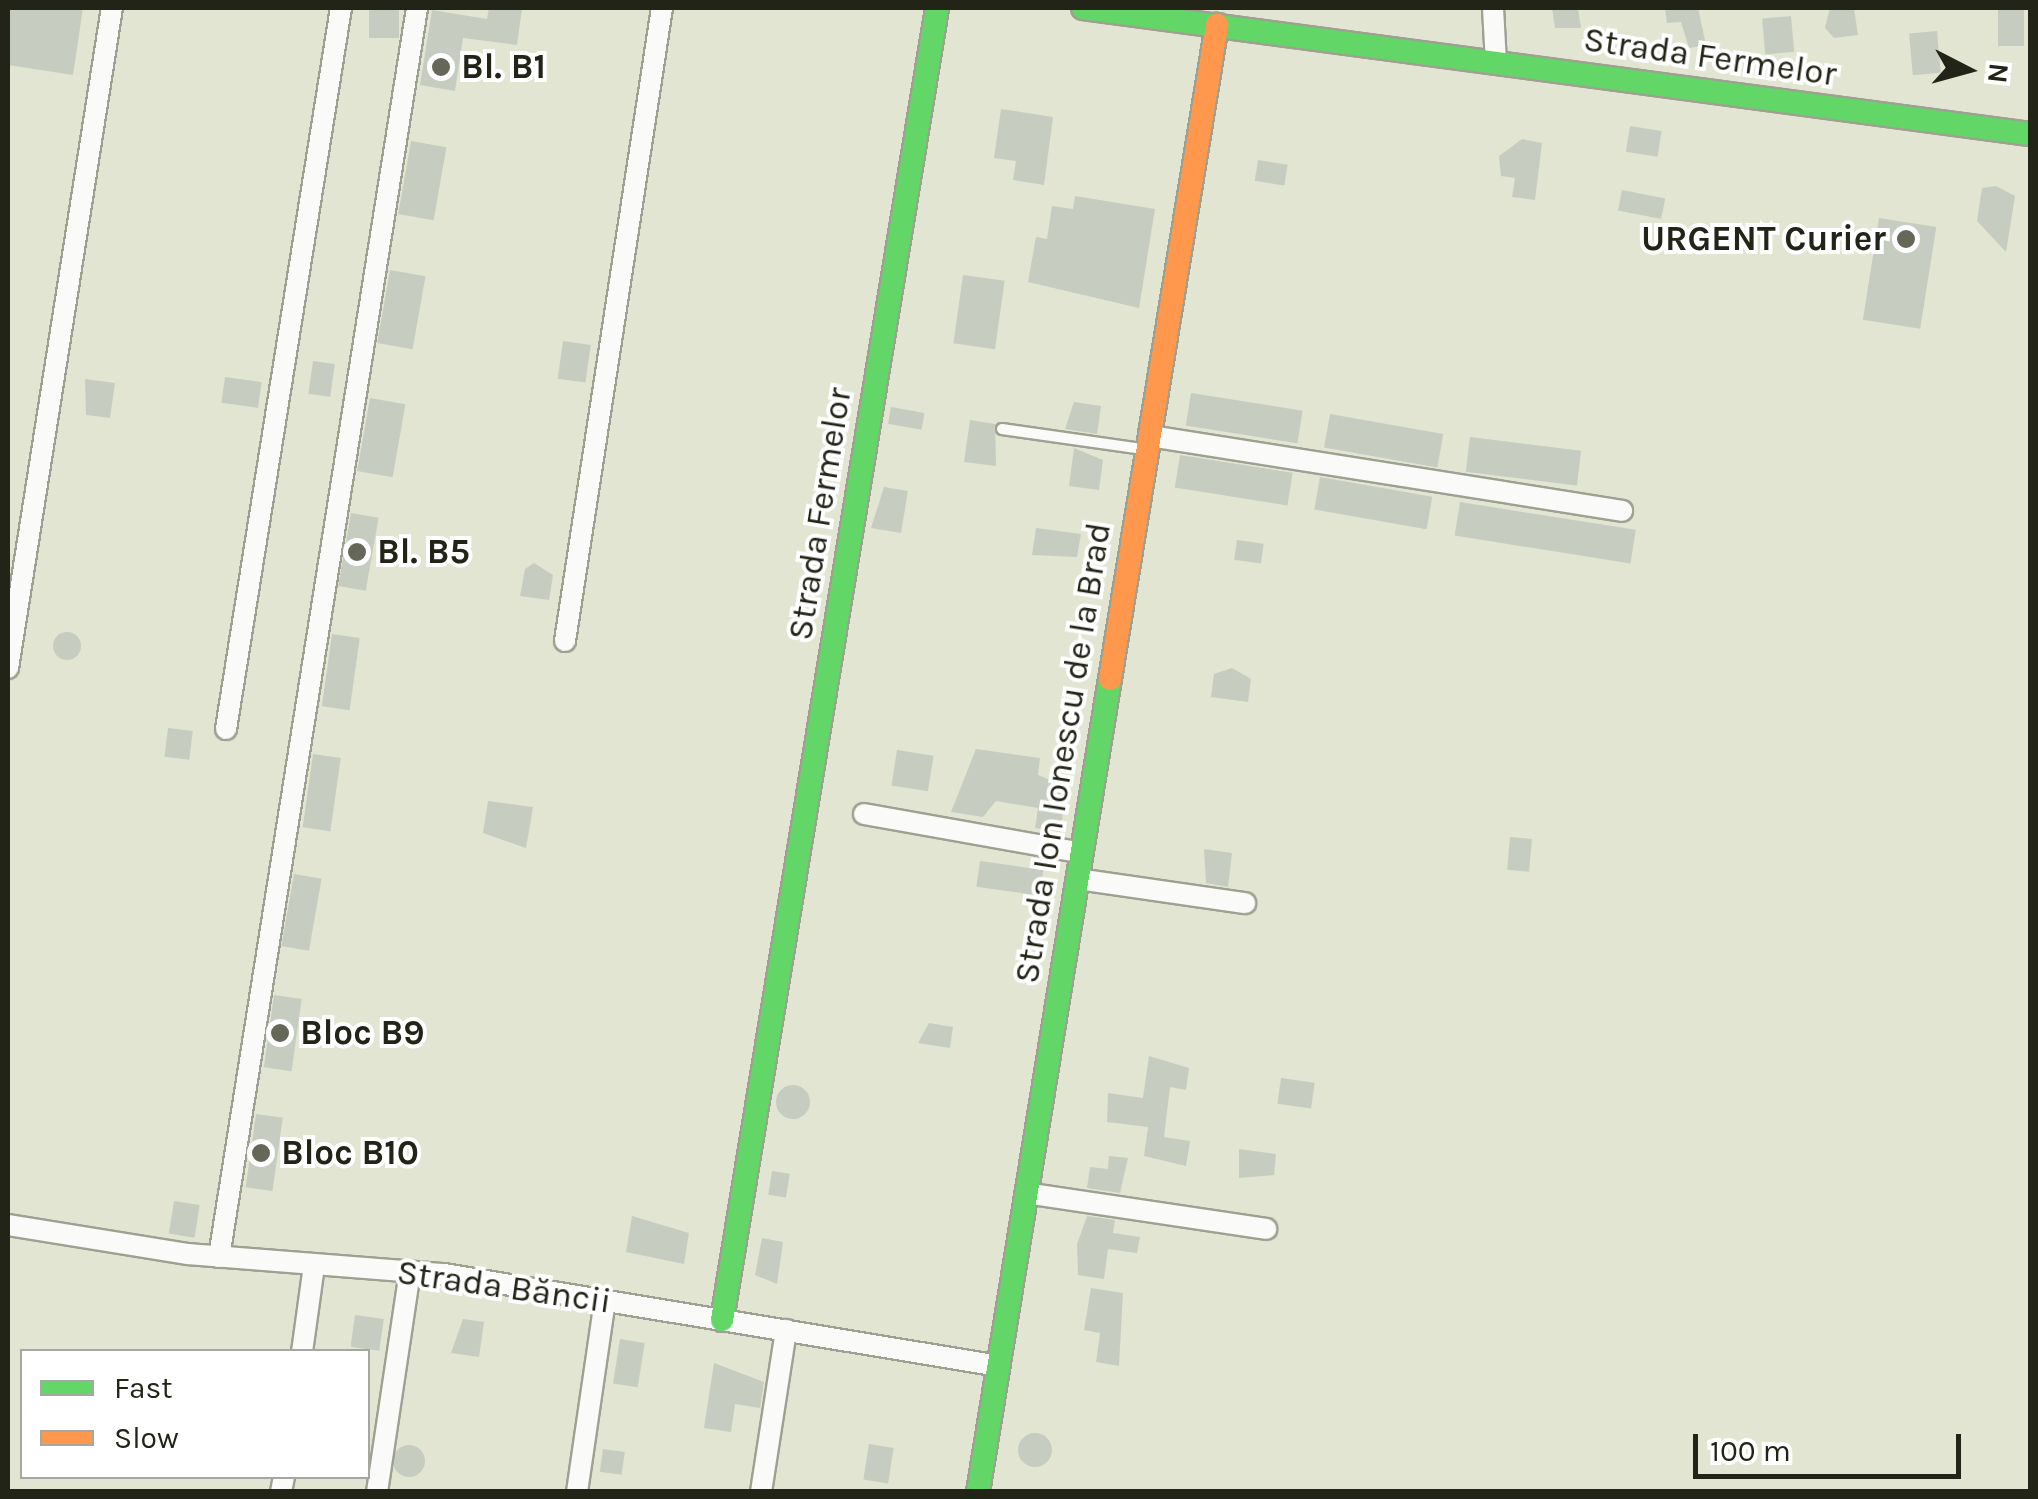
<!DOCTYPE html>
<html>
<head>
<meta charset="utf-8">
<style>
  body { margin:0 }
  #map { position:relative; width:2038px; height:1499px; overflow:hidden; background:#e1e5d2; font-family:Karla,sans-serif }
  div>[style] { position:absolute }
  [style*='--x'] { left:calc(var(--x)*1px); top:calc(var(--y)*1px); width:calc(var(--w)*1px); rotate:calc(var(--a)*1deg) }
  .building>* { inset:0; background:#c6cdc0; transform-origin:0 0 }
  .round { border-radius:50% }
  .roads { filter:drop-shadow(2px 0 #9ea192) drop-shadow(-2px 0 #9ea192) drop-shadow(0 2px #9ea192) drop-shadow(0 -2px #9ea192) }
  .lane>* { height:10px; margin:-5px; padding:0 5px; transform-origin:5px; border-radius:5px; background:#fafbf8 }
  .street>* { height:20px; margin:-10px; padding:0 10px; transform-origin:10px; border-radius:10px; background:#fafbf8 }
  .fast>* { height:22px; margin:-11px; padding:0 11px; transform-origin:11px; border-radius:11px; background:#63d668 }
  .slow>* { height:22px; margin:-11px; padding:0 11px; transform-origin:11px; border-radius:11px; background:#ff974d }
  .dots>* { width:28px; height:28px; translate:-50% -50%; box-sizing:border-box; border:5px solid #fff; border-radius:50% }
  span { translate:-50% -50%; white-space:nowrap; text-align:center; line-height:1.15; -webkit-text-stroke:8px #fff; paint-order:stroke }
  .street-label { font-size:35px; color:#222417 }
  .poi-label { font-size:35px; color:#222417; font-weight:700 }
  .left { translate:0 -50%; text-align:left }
  .right { translate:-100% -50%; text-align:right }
  .frame { position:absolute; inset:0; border:10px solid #222417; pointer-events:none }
  .legend { position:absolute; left:20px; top:1349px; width:350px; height:130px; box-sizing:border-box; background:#fff; border:2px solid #a7a7a2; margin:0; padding:12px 18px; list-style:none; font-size:30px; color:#222417 }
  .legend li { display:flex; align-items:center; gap:20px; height:50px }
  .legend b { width:50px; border:2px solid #a7a7a2 }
  .north { position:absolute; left:1918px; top:20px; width:100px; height:100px; -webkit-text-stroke:8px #fff; paint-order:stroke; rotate:96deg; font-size:28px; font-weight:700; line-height:40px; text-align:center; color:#222417 }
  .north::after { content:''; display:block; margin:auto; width:35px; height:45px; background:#222417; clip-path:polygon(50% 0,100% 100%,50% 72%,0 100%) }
  .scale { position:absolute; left:1693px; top:1434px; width:268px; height:45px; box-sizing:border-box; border:5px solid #222417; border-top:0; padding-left:12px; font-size:30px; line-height:35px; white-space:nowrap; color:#222417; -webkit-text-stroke:8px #fff; paint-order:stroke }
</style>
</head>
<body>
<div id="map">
  <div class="building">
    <div style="clip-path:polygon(8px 8px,83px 8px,73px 75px,8px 65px)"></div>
    <div style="left:369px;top:8px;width:30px;height:30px"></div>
    <div style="clip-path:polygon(489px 8px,522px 9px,517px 45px,463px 38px,455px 91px,420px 85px,432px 10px,487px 19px)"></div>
    <div style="clip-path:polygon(1552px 8px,1578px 8px,1581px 28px,1555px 28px)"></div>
    <div style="clip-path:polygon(1665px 8px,1698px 8px,1706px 45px,1689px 48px,1681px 22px,1667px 23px)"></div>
    <div style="clip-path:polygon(1830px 8px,1854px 8px,1858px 35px,1834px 38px,1825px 28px)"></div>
    <div style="left:1998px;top:8px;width:26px;height:38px"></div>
    <div style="left:1791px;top:16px;width:36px;height:29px;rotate:85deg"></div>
    <div style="left:1937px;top:31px;width:42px;height:28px;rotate:85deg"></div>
    <div style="clip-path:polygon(1001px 109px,1053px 117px,1044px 185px,1013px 180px,1016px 161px,994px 158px)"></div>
    <div style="left:1630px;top:126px;width:32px;height:26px;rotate:9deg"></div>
    <div style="clip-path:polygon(1522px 139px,1542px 143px,1535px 200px,1512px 197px,1515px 178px,1501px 176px,1499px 156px)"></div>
    <div style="left:411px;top:141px;width:36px;height:74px;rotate:10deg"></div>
    <div style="left:1258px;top:160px;width:30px;height:21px;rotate:9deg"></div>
    <div style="clip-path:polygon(1996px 186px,2015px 196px,2006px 252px,1977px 221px,1982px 188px)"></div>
    <div style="left:1622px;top:190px;width:44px;height:21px;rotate:11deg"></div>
    <div style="clip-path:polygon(1075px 196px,1155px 209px,1139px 308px,1028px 282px,1036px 237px,1047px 239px,1052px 206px,1073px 209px)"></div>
    <div style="left:1879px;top:218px;width:58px;height:103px;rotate:9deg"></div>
    <div style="left:390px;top:270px;width:36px;height:74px;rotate:10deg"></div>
    <div style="left:963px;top:275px;width:42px;height:69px;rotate:8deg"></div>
    <div style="left:563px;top:341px;width:28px;height:38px;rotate:8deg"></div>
    <div style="left:313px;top:361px;width:22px;height:33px;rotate:8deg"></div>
    <div style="left:225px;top:377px;width:37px;height:26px;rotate:8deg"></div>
    <div style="clip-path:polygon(85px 379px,115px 383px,110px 418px,86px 415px)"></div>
    <div style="left:1191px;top:393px;width:113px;height:33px;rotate:9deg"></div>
    <div style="left:370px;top:398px;width:36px;height:74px;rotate:10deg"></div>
    <div style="clip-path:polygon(1074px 402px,1101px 406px,1097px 434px,1065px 429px)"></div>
    <div style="left:891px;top:407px;width:34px;height:17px;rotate:10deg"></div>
    <div style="left:1330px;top:414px;width:115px;height:34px;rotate:10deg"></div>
    <div style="clip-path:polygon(970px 420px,995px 424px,996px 466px,964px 462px)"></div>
    <div style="left:1470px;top:437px;width:112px;height:35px;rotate:7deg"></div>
    <div style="clip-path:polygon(1074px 448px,1103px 460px,1099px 490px,1069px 486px)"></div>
    <div style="left:1180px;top:455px;width:114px;height:33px;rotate:9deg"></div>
    <div style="left:1320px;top:477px;width:114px;height:33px;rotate:10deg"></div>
    <div style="clip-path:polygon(884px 487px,908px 491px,901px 533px,871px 528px)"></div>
    <div style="left:1460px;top:502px;width:178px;height:34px;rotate:9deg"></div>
    <div style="left:351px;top:513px;width:28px;height:74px;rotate:10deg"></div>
    <div style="clip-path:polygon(1036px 528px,1081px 534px,1077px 557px,1032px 555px)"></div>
    <div style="left:1237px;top:540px;width:27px;height:20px;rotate:8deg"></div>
    <div style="clip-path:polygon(534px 563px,553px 575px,549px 600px,520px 596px,525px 569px)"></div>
    <div class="round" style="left:53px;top:632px;width:28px;height:28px"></div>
    <div style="left:332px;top:634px;width:28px;height:73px;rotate:8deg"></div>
    <div style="clip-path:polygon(1232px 668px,1251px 679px,1248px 702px,1211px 697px,1214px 674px)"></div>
    <div style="left:168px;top:728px;width:25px;height:29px;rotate:7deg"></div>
    <div style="clip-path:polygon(976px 749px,1040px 758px,1038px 775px,1067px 787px,1060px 832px,1035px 828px,1038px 808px,996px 801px,983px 817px,951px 812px)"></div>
    <div style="left:897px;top:750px;width:37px;height:36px;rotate:9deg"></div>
    <div style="left:313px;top:754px;width:28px;height:74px;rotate:8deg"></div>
    <div style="clip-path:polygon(488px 801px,533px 807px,526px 848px,483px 833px)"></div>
    <div style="left:1510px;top:837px;width:22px;height:33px;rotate:5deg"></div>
    <div style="clip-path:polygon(1204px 849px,1232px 853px,1228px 887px,1206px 883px)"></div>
    <div style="left:980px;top:861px;width:64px;height:26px;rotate:8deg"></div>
    <div style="left:294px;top:874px;width:28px;height:73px;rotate:10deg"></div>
    <div style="left:274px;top:995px;width:28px;height:73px;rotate:8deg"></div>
    <div style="clip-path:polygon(929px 1023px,953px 1027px,950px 1048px,918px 1043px)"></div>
    <div style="clip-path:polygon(1149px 1056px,1189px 1068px,1186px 1090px,1170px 1087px,1164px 1137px,1190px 1141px,1186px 1166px,1144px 1156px,1148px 1127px,1107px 1122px,1108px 1093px,1143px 1098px)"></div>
    <div style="left:1281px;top:1078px;width:34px;height:26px;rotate:8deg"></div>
    <div class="round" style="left:776px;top:1085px;width:34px;height:34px"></div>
    <div style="left:256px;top:1114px;width:27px;height:74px;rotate:8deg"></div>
    <div style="clip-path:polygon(1239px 1149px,1276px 1154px,1274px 1175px,1239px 1178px)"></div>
    <div style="clip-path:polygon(1109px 1156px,1128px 1158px,1120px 1193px,1087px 1188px,1090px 1167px,1108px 1169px)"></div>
    <div style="left:772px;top:1171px;width:18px;height:24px;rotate:9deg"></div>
    <div style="left:174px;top:1201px;width:26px;height:33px;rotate:9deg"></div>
    <div style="clip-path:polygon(632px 1216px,689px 1233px,684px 1264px,626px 1252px)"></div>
    <div style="clip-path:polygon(1087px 1216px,1115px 1220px,1113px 1233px,1140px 1237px,1137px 1253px,1108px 1249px,1104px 1279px,1078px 1275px,1077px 1244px)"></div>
    <div style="clip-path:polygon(762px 1238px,783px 1242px,777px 1284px,755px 1275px)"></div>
    <div style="clip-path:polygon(1091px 1288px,1123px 1293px,1119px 1366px,1096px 1362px,1100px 1333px,1084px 1330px)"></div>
    <div style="left:355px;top:1315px;width:29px;height:32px;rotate:8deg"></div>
    <div style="clip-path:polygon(463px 1319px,484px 1322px,479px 1357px,451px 1353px)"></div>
    <div style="left:620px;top:1339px;width:25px;height:45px;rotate:9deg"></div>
    <div style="clip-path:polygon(714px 1363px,764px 1382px,760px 1408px,735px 1404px,731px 1432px,704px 1428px)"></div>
    <div class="round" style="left:1018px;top:1433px;width:34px;height:34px"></div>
    <div style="left:869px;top:1444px;width:25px;height:36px;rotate:9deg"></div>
    <div class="round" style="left:393px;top:1445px;width:32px;height:32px"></div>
    <div style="left:603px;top:1449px;width:22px;height:23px;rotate:8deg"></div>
  </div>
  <div class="roads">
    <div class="lane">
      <div style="--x:1002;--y:429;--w:141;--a:8.1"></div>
    </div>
    <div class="street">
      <div style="--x:1493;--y:8;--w:55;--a:86.9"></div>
      <div style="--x:1150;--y:436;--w:478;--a:9"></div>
      <div style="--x:565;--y:641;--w:640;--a:-81.29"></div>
      <div style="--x:8;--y:668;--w:668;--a:-81.05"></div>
      <div style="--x:226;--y:729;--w:730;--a:-80.94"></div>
      <div style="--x:864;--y:814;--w:221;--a:10.1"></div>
      <div style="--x:1078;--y:879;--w:169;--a:8.2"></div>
      <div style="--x:1026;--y:1193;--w:243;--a:8.5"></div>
      <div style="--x:8;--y:1225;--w:182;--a:9.2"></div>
      <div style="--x:188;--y:1254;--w:257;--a:4.5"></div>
      <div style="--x:444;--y:1274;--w:563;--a:9.41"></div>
      <div style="--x:219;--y:1257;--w:1265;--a:-80.99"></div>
      <div style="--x:302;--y:1352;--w:88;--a:-82.1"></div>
      <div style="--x:281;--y:1492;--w:16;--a:-79"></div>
      <div style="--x:377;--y:1492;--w:223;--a:-81.5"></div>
      <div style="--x:577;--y:1492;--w:194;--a:-81.7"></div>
      <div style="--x:761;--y:1492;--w:164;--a:-81.2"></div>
    </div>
    <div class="fast">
      <div style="--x:1083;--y:8;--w:955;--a:7.58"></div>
      <div style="--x:722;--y:1320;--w:1329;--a:-80.69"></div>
      <div style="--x:978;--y:1492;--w:824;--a:-80.78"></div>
    </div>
    <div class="slow">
      <div style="--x:1110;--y:679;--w:663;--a:-80.71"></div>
    </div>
  </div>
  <div class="dots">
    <div style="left:441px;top:67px;background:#656858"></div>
    <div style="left:1906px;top:239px;background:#656858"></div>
    <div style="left:357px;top:552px;background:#656858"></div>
    <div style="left:280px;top:1033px;background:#656858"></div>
    <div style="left:261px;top:1153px;background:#656858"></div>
  </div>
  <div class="street-label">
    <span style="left:1710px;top:57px;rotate:8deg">Strada Fermelor</span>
    <span style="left:820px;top:514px;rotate:-81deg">Strada Fermelor</span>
    <span style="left:1063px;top:753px;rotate:-81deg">Strada Ion Ionescu de la Brad</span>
    <span style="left:504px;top:1287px;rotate:8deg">Strada Băncii</span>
  </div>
  <div class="poi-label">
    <span class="left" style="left:461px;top:67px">Bl. B1</span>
    <span class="right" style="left:1886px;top:239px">URGENT Curier</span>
    <span class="left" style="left:377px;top:552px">Bl. B5</span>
    <span class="left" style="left:300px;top:1033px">Bloc B9</span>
    <span class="left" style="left:281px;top:1153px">Bloc B10</span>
  </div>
  <div class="frame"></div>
  <ul class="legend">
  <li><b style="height:12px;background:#63d668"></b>Fast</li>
  <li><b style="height:12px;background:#ff974d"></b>Slow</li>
  </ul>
  <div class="north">N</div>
  <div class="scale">100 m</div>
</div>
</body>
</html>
